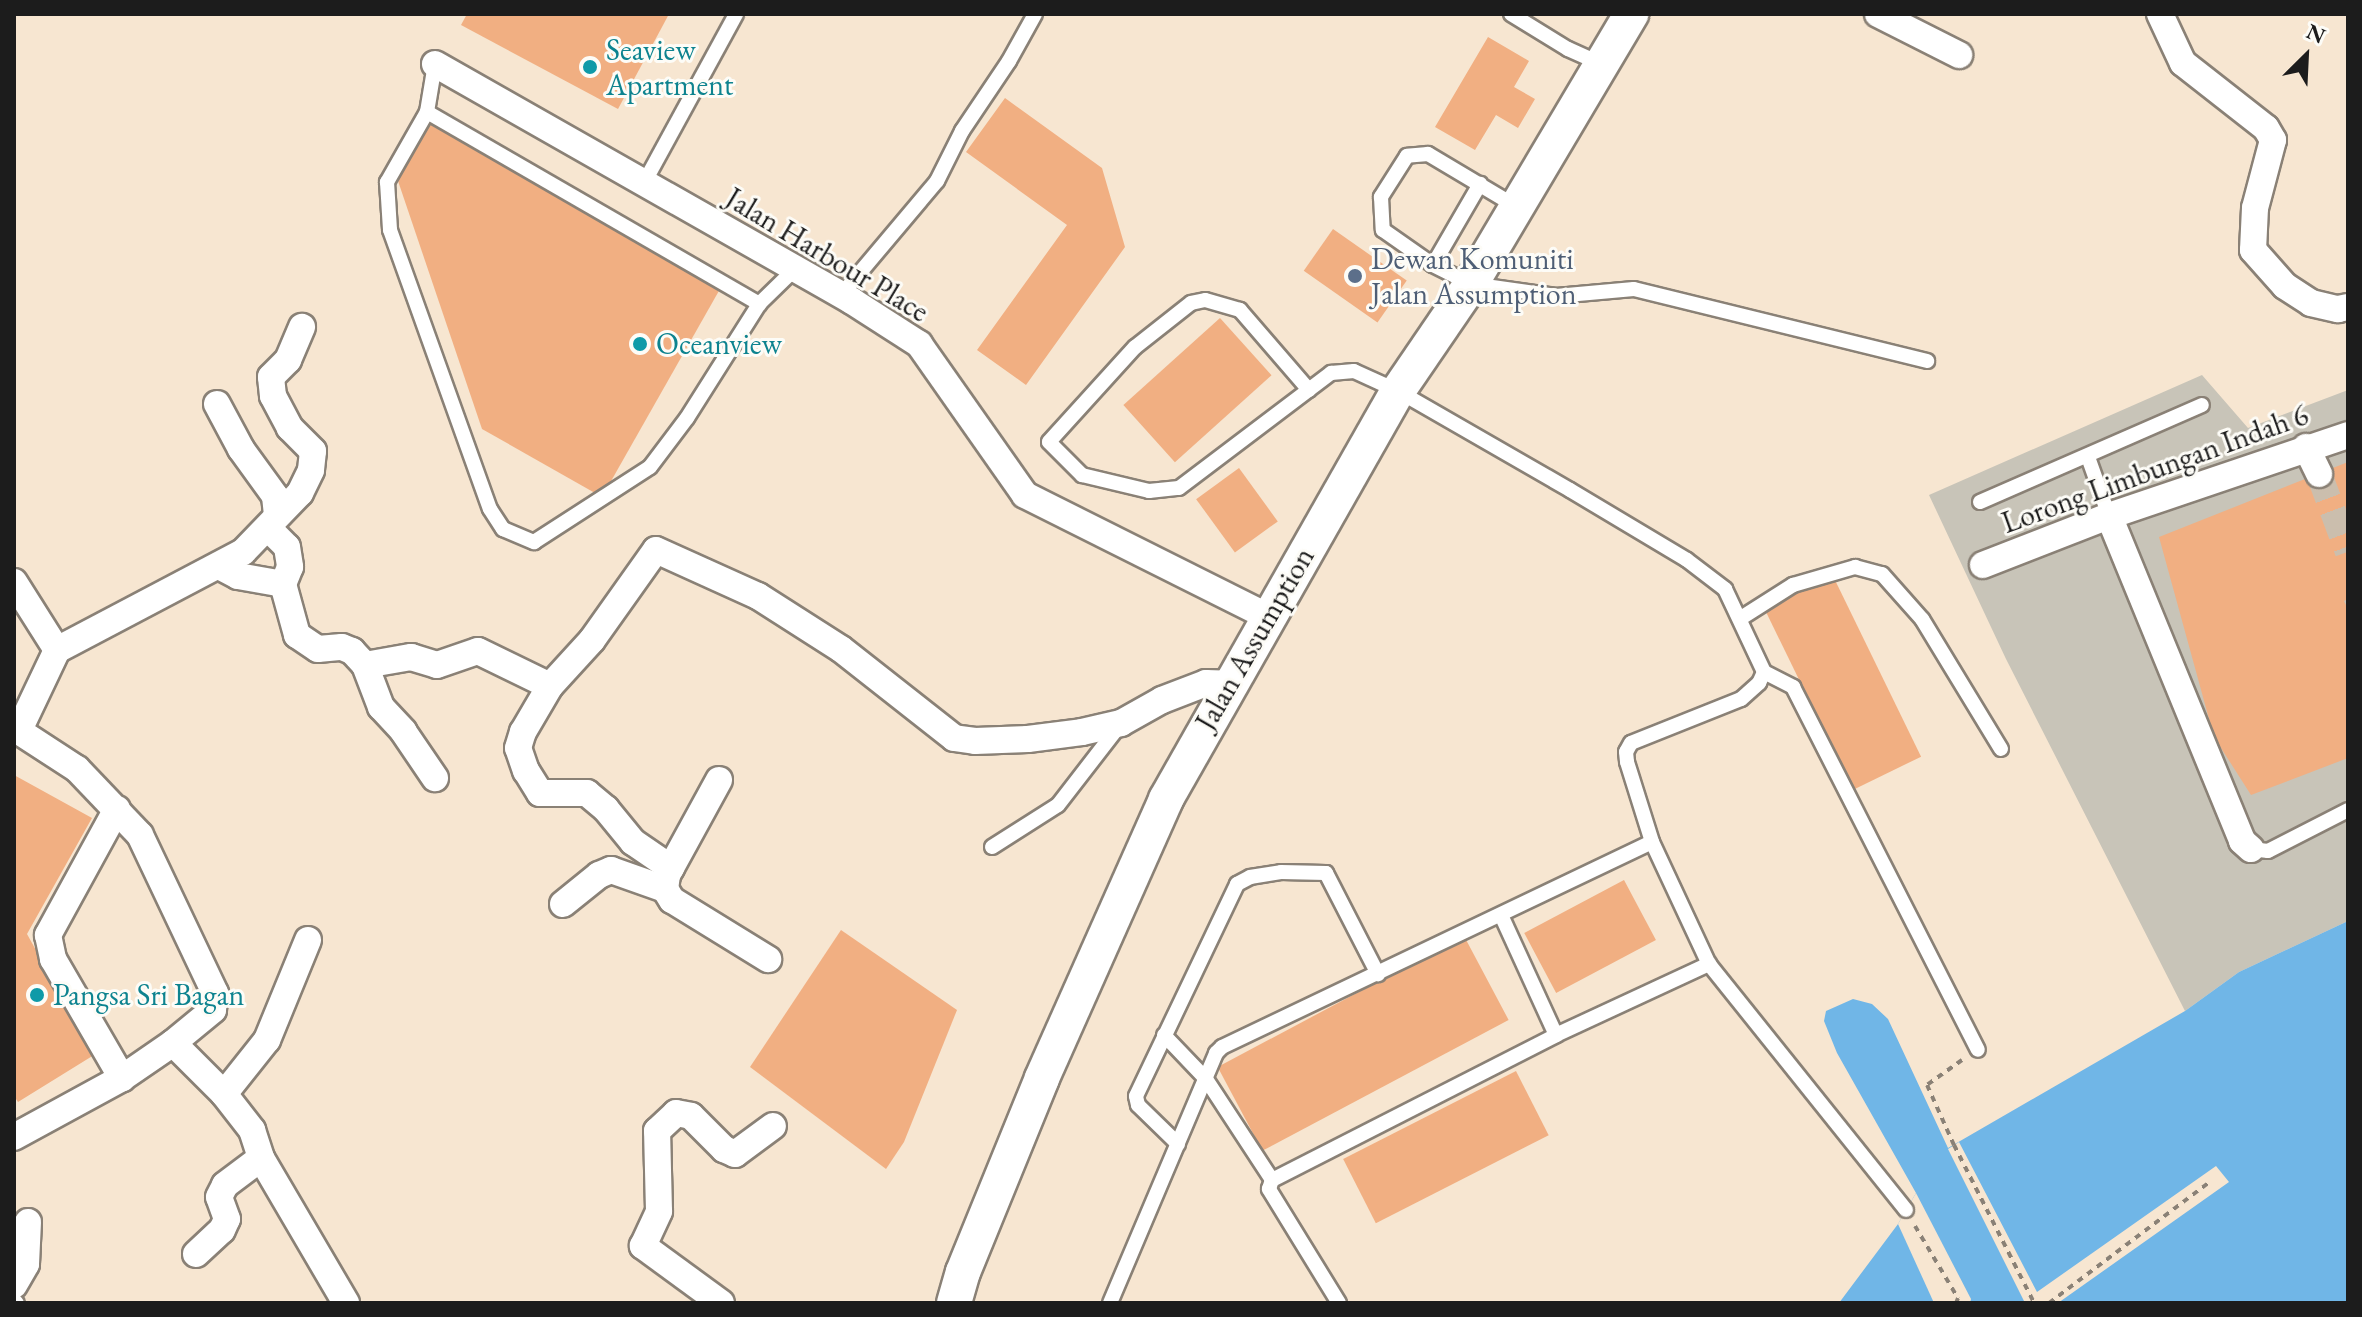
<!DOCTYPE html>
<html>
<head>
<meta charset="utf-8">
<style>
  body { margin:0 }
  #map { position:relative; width:2362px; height:1317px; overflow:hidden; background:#f7e6d1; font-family:"EB Garamond",serif }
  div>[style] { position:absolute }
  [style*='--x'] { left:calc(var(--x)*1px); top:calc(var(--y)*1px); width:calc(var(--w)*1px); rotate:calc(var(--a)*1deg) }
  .industrial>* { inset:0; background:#c8c4b8 }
  .water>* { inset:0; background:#70b6e7 }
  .pier>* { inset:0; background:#f7e6d1 }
  .building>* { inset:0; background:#f1af82; transform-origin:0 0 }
  .minor-tunnel>* { height:26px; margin-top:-13px; transform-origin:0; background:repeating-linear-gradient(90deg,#cbbead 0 26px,transparent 0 39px) }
  .path>* { height:4px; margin-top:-2px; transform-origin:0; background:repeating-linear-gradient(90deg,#8a8176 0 6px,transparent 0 12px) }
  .roads { filter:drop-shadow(2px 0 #8a8176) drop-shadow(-2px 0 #8a8176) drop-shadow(0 2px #8a8176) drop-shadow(0 -2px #8a8176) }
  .service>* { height:14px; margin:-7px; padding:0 7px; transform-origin:7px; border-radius:7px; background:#fff }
  .minor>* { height:26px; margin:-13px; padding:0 13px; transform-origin:13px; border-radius:13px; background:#fff }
  .tertiary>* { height:34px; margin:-17px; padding:0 17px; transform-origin:17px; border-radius:17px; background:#fff }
  .dots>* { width:22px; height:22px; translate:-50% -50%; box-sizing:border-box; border:4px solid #fdfcf7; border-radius:50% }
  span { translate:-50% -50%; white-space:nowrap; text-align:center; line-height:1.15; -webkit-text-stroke:6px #fdfcf7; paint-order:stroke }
  .culture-label { font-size:30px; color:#0d838f }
  .left { translate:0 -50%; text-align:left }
  .street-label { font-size:30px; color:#1c1c1c }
  .service-label { font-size:30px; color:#4e5e75 }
  .frame { position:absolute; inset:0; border:16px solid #1c1c1c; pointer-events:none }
  .north { position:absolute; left:2266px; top:16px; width:80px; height:80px; -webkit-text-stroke:6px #fdfcf7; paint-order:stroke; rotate:24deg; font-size:22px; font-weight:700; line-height:32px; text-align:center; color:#1c1c1c }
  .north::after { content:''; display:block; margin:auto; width:28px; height:36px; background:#1c1c1c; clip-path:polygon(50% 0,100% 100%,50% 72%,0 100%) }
</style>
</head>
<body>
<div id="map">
  <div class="industrial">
    <div style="clip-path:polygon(2202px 375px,2248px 428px,2348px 390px,2348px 921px,2239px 972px,2185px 1011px,2006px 659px,1929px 495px)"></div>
  </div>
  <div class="water">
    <div style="clip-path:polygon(2348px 921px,2348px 1303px,1839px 1303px,1898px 1224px,1916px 1193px,1837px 1053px,1824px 1021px,1826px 1011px,1853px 999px,1872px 1004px,1888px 1019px,1948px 1148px,2185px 1011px,2239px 972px)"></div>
  </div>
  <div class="pier">
    <div style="clip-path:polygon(1959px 1142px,2037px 1292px,2216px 1166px,2229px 1182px,2058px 1303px,2025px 1303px,1948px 1149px)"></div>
    <div style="clip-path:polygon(1916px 1193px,1971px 1299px,1970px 1303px,1934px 1303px,1898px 1224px)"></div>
  </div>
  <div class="building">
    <div style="clip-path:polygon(467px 14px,669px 14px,618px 109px,461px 25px)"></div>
    <div style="clip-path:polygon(1488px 37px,1529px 61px,1514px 87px,1535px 99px,1518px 128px,1496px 115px,1475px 150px,1435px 127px)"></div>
    <div style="clip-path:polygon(1005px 98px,1102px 168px,1125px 247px,1026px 385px,977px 350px,1067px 225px,966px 152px)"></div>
    <div style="clip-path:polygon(431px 121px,720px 289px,602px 497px,482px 429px,397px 178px)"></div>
    <div style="left:1333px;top:229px;width:90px;height:51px;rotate:35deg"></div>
    <div style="left:1220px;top:318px;width:77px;height:130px;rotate:48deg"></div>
    <div style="clip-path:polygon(2348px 462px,2348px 599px,2344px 601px,2348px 609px,2348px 758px,2251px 795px,2214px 737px,2159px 537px)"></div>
    <div style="left:1239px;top:468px;width:66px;height:53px;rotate:54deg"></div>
    <div style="left:1833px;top:576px;width:201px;height:76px;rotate:64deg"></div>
    <div style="clip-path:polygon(14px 775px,92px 818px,27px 934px,94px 1055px,18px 1102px,14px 1096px)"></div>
    <div style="left:1624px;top:880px;width:68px;height:113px;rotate:62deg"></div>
    <div style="clip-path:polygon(841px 930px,957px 1010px,904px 1142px,886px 1169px,750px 1067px)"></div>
    <div style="left:1464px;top:936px;width:95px;height:279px;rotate:62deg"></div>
    <div style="left:1516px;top:1071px;width:72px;height:194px;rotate:63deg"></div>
  </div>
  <div class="minor-tunnel">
    <div style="--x:2319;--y:474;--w:83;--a:69.6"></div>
  </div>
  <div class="path">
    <div style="--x:1962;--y:1060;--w:43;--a:144.5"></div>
    <div style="--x:1927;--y:1085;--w:66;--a:65.8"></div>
    <div style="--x:1954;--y:1145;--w:177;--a:63.1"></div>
    <div style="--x:1915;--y:1226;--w:84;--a:59.2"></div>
    <div style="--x:1958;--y:1298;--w:5;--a:112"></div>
    <div style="--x:2049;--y:1303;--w:199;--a:-37"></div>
  </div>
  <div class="roads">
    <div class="service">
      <div style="--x:1511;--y:14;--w:67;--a:31.6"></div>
      <div style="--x:1568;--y:49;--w:37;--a:24"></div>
      <div style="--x:435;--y:64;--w:49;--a:99.5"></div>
      <div style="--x:427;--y:112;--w:81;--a:119.7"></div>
      <div style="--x:387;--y:182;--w:48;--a:86.4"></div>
      <div style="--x:390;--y:230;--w:296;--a:70.3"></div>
      <div style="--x:490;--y:509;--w:24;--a:57"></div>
      <div style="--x:503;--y:529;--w:34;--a:23"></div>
      <div style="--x:534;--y:542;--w:138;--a:-32.9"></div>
      <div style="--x:650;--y:467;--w:61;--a:-52.9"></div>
      <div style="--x:687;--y:418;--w:135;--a:-57.7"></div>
      <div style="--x:759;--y:304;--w:49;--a:-44.2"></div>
      <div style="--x:427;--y:112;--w:384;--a:30"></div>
      <div style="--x:644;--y:183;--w:192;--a:-61.4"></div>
      <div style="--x:1517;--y:207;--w:104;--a:-149.2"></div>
      <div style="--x:1428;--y:154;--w:21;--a:175"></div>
      <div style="--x:1407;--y:156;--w:49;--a:122.4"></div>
      <div style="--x:1381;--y:197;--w:33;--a:87"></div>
      <div style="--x:1383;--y:230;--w:61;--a:35"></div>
      <div style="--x:1433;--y:265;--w:42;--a:26.6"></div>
      <div style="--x:1471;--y:284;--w:86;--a:8"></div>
      <div style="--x:1556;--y:296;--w:78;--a:-5.1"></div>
      <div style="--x:1634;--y:289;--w:302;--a:13.8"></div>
      <div style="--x:1433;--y:265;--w:94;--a:-59.9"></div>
      <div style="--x:841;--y:295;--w:149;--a:-49.9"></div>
      <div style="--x:937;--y:181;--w:56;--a:-63.4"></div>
      <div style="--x:962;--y:131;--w:84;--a:-56.1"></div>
      <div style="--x:1009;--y:61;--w:54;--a:-61"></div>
      <div style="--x:1309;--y:390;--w:106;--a:-130.8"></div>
      <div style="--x:1240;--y:310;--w:36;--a:-164"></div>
      <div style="--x:1205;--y:300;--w:14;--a:168"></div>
      <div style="--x:1191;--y:303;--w:71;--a:141.8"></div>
      <div style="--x:1135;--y:347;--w:128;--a:132.2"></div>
      <div style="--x:1049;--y:442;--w:47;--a:45"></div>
      <div style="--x:1082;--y:475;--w:69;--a:13.4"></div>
      <div style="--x:1149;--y:491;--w:30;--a:-6"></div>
      <div style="--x:1179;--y:488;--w:191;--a:-37.1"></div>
      <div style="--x:1331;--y:373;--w:23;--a:-5"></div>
      <div style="--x:1354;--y:371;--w:48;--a:24.4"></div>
      <div style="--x:1398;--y:391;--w:198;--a:29.9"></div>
      <div style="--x:1570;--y:490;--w:136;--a:30.9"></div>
      <div style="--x:1687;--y:560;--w:48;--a:37.3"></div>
      <div style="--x:1725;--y:589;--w:92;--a:64.8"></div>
      <div style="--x:1764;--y:672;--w:12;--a:114"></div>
      <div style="--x:1759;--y:683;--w:24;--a:138"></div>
      <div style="--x:1741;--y:699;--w:118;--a:158.2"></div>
      <div style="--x:1631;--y:743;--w:10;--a:119"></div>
      <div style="--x:1626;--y:752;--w:10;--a:84"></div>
      <div style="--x:1627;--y:762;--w:84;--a:72.6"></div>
      <div style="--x:1652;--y:842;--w:135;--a:65"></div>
      <div style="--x:1709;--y:964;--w:315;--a:51.3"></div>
      <div style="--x:2088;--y:457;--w:63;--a:70.4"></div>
      <div style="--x:1980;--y:502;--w:242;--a:-23.6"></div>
      <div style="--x:1741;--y:618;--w:62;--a:-32.4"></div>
      <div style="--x:1793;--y:585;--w:65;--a:-16.2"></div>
      <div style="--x:1855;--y:567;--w:28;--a:15"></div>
      <div style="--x:1882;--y:574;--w:60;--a:48.4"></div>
      <div style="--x:1922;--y:619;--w:152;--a:58.7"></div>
      <div style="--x:1764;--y:672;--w:33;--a:27"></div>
      <div style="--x:1793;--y:687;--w:407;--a:63"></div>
      <div style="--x:992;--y:847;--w:78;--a:-32.5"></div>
      <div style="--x:1058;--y:805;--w:100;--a:-52.3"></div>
      <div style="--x:2251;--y:849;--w:17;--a:7"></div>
      <div style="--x:2268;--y:851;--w:90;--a:-27.1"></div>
      <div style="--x:1501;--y:915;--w:132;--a:65.4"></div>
      <div style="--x:1164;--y:1035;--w:61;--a:46.3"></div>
      <div style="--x:1206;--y:1079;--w:121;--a:56.8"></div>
      <div style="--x:1178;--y:1144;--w:56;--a:-135.7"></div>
      <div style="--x:1138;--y:1105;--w:9;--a:-103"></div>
      <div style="--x:1136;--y:1096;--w:235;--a:-64.5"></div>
      <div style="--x:1237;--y:884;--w:15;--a:-28"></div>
      <div style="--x:1250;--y:877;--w:31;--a:-9"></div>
      <div style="--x:1281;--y:872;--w:45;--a:1.3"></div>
      <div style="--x:1326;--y:873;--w:114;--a:62.8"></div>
      <div style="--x:14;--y:1300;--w:4;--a:45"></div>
      <div style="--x:1110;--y:1303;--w:272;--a:-67"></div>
      <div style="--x:1216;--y:1053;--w:8;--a:-45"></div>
      <div style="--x:1222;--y:1047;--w:476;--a:-25.5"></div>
      <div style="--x:1339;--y:1303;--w:134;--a:-121.6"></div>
      <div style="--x:1269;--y:1189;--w:9;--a:-72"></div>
      <div style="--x:1272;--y:1180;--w:319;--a:-27"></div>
      <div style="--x:1556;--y:1035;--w:169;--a:-24.9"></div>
    </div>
    <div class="minor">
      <div style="--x:1878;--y:14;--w:91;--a:26.8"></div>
      <div style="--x:2160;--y:14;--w:54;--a:64.9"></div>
      <div style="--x:2183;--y:63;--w:105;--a:38.1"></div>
      <div style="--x:2266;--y:128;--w:14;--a:60"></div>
      <div style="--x:2273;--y:140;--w:70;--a:104.8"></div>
      <div style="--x:2255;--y:208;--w:42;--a:92.7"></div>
      <div style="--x:2253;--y:250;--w:48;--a:48.4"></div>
      <div style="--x:2285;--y:286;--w:31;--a:33"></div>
      <div style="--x:2311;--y:303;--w:28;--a:13"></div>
      <div style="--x:2338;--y:309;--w:10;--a:-11"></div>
      <div style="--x:435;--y:64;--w:480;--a:29.6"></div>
      <div style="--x:852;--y:301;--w:80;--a:32.7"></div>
      <div style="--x:919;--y:344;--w:184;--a:54.9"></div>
      <div style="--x:1025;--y:495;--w:271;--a:26.6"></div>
      <div style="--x:217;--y:404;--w:51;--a:61.9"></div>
      <div style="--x:241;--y:449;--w:58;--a:54.1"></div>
      <div style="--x:275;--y:496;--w:20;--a:84"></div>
      <div style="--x:2306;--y:447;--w:30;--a:64"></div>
      <div style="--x:2109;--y:516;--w:351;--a:67.7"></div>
      <div style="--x:2242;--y:841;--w:12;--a:42"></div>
      <div style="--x:269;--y:529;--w:25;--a:45"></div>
      <div style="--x:287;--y:547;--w:20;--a:81"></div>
      <div style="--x:290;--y:567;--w:18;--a:112"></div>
      <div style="--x:283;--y:584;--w:53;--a:74.6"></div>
      <div style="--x:297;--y:635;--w:25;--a:34"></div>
      <div style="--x:318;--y:649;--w:24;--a:-5"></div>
      <div style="--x:342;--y:647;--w:11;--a:22"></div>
      <div style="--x:352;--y:651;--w:19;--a:47"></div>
      <div style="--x:365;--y:665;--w:45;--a:69.1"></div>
      <div style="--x:381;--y:707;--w:33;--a:47"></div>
      <div style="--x:403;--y:731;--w:57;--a:55.8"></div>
      <div style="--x:1983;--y:565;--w:135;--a:-21.3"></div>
      <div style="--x:2109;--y:516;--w:252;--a:-18.7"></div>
      <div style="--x:219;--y:566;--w:21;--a:28"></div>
      <div style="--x:238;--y:576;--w:46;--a:10.1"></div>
      <div style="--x:14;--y:582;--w:80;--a:57.7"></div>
      <div style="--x:57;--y:650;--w:89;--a:115.4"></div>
      <div style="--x:57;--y:650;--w:210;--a:-27.8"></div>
      <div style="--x:243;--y:552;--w:82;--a:-46"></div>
      <div style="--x:300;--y:493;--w:25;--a:-64"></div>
      <div style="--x:311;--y:470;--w:19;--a:-84"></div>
      <div style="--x:313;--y:451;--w:33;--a:-135"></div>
      <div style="--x:290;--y:428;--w:36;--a:-118"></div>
      <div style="--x:273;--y:396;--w:19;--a:-96"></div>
      <div style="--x:271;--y:377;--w:24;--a:-45"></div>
      <div style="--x:288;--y:360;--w:36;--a:-67"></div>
      <div style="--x:365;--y:665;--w:47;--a:-9.9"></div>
      <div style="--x:411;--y:657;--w:27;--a:17"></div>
      <div style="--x:437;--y:665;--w:43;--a:-18.9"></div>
      <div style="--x:478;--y:651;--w:80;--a:25.9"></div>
      <div style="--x:14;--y:728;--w:75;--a:33.1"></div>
      <div style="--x:77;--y:769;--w:91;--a:46.3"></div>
      <div style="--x:140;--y:835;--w:175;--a:64.6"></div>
      <div style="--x:215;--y:993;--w:17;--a:97"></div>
      <div style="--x:213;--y:1010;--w:52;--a:140.5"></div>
      <div style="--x:173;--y:1043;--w:62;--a:145.5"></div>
      <div style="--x:122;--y:1078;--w:123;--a:151.4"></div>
      <div style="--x:719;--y:780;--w:108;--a:118.7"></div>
      <div style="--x:667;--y:875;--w:14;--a:98"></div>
      <div style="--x:665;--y:889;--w:13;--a:58"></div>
      <div style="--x:672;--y:900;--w:113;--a:31.6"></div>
      <div style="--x:117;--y:809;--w:144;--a:118.7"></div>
      <div style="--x:48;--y:935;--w:25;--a:78"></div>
      <div style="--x:53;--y:959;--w:138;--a:59.9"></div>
      <div style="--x:671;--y:868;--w:46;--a:-145.6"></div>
      <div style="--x:633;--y:842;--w:43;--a:-129.3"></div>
      <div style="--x:606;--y:809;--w:25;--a:-140"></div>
      <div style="--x:587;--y:793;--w:47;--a:180"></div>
      <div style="--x:540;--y:793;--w:26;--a:-122"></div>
      <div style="--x:526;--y:771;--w:24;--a:-109"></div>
      <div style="--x:518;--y:748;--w:17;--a:-73"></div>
      <div style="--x:523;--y:732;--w:53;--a:-59.6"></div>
      <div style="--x:550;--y:686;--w:62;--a:-47.6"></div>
      <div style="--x:592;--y:640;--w:110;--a:-54.6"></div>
      <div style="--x:656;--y:550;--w:112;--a:24.3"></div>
      <div style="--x:758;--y:596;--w:98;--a:32.6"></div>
      <div style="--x:841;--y:649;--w:144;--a:38.2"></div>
      <div style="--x:954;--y:738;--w:21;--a:8"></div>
      <div style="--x:975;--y:741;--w:53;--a:-2.2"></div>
      <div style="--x:1028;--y:739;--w:54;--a:-7.4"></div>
      <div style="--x:1082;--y:732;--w:40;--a:-13"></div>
      <div style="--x:1121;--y:723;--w:47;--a:-29.3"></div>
      <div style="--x:1162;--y:700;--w:47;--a:-21.1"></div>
      <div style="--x:1206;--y:683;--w:23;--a:2"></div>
      <div style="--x:563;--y:904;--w:46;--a:-38.9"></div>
      <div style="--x:599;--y:875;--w:13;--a:-23"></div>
      <div style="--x:611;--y:870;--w:57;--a:19.4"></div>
      <div style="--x:173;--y:1043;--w:72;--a:45"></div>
      <div style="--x:224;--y:1094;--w:46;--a:52.1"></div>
      <div style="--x:252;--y:1130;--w:29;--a:72"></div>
      <div style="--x:261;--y:1158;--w:168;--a:59.6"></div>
      <div style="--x:224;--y:1094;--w:69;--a:-51.5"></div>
      <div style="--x:267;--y:1040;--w:108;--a:-67.7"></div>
      <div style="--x:196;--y:1254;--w:35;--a:-43"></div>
      <div style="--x:222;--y:1230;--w:12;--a:-66"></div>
      <div style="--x:227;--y:1219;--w:23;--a:-110"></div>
      <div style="--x:219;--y:1197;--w:13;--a:-63"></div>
      <div style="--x:225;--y:1185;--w:45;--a:-36.9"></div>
      <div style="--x:14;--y:1285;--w:24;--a:-60"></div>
      <div style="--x:26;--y:1264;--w:42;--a:-87.3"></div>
      <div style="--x:721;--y:1303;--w:97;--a:-143.8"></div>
      <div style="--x:643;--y:1246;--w:38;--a:-65"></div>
      <div style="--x:659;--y:1211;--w:80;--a:-91.4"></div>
      <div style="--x:657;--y:1131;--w:26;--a:-43"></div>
      <div style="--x:676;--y:1113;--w:15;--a:11"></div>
      <div style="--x:691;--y:1116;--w:47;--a:45"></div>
      <div style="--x:724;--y:1149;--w:12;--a:24"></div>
      <div style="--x:735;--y:1154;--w:47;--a:-36.4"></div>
    </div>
    <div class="tertiary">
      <div style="--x:954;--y:1303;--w:32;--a:-74"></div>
      <div style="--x:963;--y:1272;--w:209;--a:-67.8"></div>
      <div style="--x:1042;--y:1078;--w:305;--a:-66"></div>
      <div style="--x:1166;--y:799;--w:469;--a:-60.4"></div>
      <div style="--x:1398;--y:391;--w:130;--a:-55.7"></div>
      <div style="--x:1471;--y:284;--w:314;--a:-59.3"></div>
    </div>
  </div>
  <div class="dots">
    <div style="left:590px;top:67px;background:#0f9aa8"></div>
    <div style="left:1355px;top:276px;background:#5c6f8a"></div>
    <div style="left:640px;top:344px;background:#0f9aa8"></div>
    <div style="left:37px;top:995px;background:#0f9aa8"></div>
  </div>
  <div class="culture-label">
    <span class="left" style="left:606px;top:67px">Seaview<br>Apartment</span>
    <span class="left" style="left:656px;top:344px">Oceanview</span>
    <span class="left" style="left:53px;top:995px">Pangsa Sri Bagan</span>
  </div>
  <div class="street-label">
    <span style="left:827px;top:255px;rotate:31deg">Jalan Harbour Place</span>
    <span style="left:2155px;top:469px;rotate:-20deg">Lorong Limbungan Indah 6</span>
    <span style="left:1255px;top:639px;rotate:-60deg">Jalan Assumption</span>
  </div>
  <div class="service-label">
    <span class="left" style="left:1371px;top:276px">Dewan Komuniti<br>Jalan Assumption</span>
  </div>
  <div class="frame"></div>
  <div class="north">N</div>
</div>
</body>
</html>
